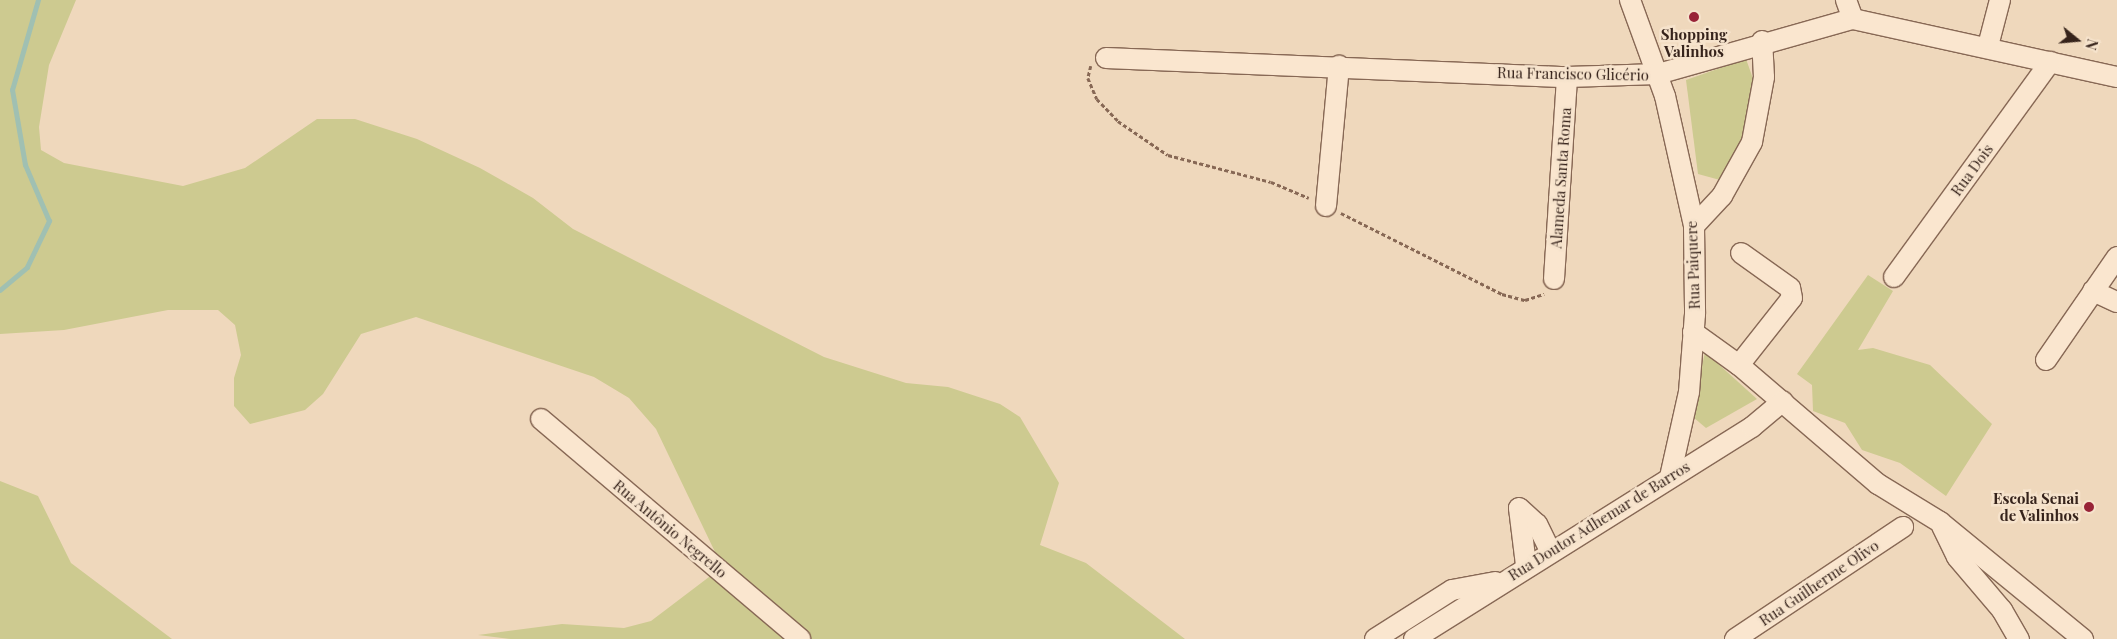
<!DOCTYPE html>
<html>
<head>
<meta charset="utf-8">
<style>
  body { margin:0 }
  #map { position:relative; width:2117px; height:639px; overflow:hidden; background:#efd8bc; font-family:"Playfair Display",serif }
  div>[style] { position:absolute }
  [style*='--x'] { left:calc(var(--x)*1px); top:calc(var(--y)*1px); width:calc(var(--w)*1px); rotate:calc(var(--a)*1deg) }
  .green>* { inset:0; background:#cdca90 }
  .stream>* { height:4.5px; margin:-2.25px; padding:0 2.25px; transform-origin:2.25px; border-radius:2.25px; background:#a0c0b2 }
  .path>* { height:2.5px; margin-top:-1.25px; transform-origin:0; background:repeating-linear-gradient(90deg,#876855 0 4px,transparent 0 6.5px) }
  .roads { filter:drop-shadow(1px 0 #876855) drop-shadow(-1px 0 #876855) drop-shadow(0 1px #876855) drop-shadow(0 -1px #876855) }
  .minor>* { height:20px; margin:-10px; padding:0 10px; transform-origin:10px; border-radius:10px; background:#fae6cf }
  .dots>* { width:14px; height:14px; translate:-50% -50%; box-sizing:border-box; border:2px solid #f6e3cc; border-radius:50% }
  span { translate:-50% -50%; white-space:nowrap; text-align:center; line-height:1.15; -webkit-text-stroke:5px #f6e3cc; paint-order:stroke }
  .poi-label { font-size:15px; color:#36231b; font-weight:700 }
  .right { translate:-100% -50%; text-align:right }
  .street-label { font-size:15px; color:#36231b }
  .north { position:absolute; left:2052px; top:15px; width:50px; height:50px; -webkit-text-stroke:4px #f6e3cc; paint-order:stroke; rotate:107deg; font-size:14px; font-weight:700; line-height:20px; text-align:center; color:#36231b }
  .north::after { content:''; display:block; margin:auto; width:18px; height:22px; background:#36231b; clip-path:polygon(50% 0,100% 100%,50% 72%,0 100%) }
</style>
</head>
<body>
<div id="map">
  <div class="green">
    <div style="clip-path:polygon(0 0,76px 0,49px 65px,39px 127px,41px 150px,64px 163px,183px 186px,245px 168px,317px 119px,355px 119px,417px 139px,480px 168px,533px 198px,573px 229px,824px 357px,906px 383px,948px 387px,1000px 404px,1020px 417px,1059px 483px,1040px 545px,1086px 563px,1185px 639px,511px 639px,478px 635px,562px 624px,624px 628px,651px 621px,709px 577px,716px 554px,656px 429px,629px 398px,594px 377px,416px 317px,361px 334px,323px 394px,305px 410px,250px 424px,234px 406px,234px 378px,241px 355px,235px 325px,218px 310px,168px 310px,64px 330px,0 334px)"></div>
    <div style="clip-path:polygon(1746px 59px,1756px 87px,1745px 137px,1720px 180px,1698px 174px,1686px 80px)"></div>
    <div style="clip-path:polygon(1868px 275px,1893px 291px,1858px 350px,1873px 348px,1930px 365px,1992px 424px,1946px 496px,1900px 463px,1862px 450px,1845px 423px,1813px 411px,1812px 385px,1797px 374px)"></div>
    <div style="clip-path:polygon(1705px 352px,1757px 399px,1706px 428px,1693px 417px,1693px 408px)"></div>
    <div style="clip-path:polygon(0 481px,38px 496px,71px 563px,172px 639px,0 639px)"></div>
  </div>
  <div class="stream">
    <div style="--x:0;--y:290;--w:35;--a:-40"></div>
    <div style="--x:27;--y:267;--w:51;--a:-64.4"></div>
    <div style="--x:49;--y:221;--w:61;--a:-113.2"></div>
    <div style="--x:25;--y:165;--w:76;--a:-99.8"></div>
    <div style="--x:12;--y:90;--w:94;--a:-73.9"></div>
  </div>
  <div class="path">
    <div style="--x:1091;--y:66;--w:12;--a:104"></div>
    <div style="--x:1088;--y:78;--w:23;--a:67"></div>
    <div style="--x:1097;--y:99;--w:30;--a:46"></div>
    <div style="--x:1118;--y:121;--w:60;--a:34.2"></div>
    <div style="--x:1168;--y:155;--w:106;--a:14.7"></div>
    <div style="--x:1271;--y:182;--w:41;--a:22.8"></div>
    <div style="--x:1341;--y:213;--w:180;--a:26.7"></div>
    <div style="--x:1502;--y:294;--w:24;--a:15"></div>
    <div style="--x:1525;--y:300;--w:20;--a:-18"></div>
  </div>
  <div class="roads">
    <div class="minor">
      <div style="--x:1630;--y:0;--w:102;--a:70"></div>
      <div style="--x:1665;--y:96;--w:133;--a:77.4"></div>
      <div style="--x:1694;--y:226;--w:88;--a:89.3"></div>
      <div style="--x:1695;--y:314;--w:78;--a:94.4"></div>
      <div style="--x:1689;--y:392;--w:87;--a:102.6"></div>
      <div style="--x:1846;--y:0;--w:20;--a:70"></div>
      <div style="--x:1988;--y:46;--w:48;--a:-75.4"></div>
      <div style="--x:1106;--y:58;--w:461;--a:2.4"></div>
      <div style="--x:1567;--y:77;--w:91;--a:-1.9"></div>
      <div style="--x:1658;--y:74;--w:203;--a:-15.8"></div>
      <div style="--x:1853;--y:19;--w:270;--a:12.4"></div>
      <div style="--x:1326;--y:206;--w:141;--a:-84.7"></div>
      <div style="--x:1694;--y:226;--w:41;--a:-47"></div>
      <div style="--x:1722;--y:196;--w:62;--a:-60.9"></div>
      <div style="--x:1752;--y:142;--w:66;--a:-79.5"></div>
      <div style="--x:1764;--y:77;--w:36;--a:-93"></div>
      <div style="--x:1894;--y:277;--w:266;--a:-54"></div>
      <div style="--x:1554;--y:279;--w:202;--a:-86.3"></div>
      <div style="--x:2093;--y:291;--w:26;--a:25"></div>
      <div style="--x:1693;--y:332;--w:57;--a:35.7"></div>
      <div style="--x:1739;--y:365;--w:183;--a:40.6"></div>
      <div style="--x:1878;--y:484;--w:73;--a:31.5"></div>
      <div style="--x:1940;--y:522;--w:185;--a:39.3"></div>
      <div style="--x:2046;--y:360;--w:125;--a:-55.4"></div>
      <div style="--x:1739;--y:365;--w:85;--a:-51.7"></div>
      <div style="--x:1792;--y:298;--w:10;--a:-101"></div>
      <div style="--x:1790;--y:288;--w:60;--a:-144.5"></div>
      <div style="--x:541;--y:419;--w:340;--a:40.3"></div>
      <div style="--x:1942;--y:526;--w:34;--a:64"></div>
      <div style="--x:1957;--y:557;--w:70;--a:49.7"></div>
      <div style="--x:2002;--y:610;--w:34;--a:60"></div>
      <div style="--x:1526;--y:565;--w:57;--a:-97"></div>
      <div style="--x:1519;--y:508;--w:24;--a:42"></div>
      <div style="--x:1537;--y:524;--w:30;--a:64"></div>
      <div style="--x:1375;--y:639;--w:91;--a:-32.5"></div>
      <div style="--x:1452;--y:590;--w:44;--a:-10.5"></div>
      <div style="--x:1414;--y:639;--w:399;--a:-32.1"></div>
      <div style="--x:1752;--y:427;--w:40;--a:-40"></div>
      <div style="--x:1735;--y:639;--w:202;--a:-33.7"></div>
    </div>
  </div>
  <div class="dots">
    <div style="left:1694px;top:17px;background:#982337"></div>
    <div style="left:2089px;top:507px;background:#982337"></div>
  </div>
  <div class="poi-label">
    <span style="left:1694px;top:43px">Shopping<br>Valinhos</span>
    <span class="right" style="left:2079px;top:507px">Escola Senai<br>de Valinhos</span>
  </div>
  <div class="street-label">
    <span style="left:1573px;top:74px;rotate:1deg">Rua Francisco Glicério</span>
    <span style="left:1972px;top:170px;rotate:-54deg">Rua Dois</span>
    <span style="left:1561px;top:178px;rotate:-86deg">Alameda Santa Roma</span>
    <span style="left:1693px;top:265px;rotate:-92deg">Rua Paiquere</span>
    <span style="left:1599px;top:521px;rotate:-32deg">Rua Doutor Adhemar de Barros</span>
    <span style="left:670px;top:529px;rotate:40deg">Rua Antônio Negrello</span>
    <span style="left:1819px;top:583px;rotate:-34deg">Rua Guilherme Olivo</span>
  </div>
  <div class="north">N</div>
</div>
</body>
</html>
